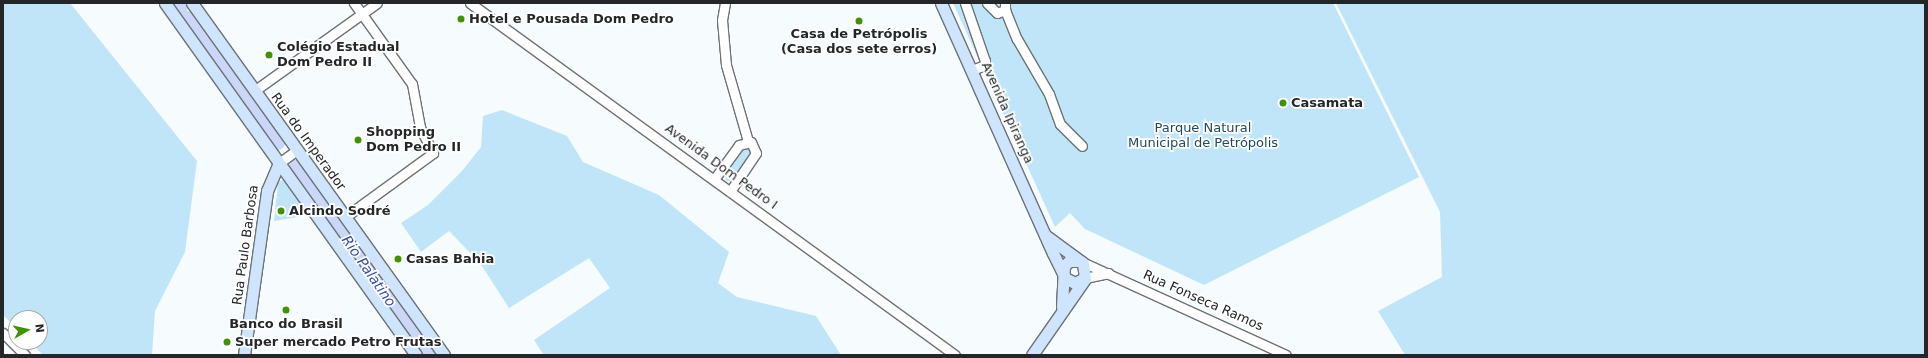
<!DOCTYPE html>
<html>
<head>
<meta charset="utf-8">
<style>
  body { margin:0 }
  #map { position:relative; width:1928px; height:358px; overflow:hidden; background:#f6fbfe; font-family:"DejaVu Sans",sans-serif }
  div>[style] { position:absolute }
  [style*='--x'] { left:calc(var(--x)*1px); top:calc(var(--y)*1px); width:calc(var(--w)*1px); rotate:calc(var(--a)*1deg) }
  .green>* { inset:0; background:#c0e5f8 }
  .river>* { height:14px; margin:-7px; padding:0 7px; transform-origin:7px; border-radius:7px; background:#cad7f8 }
  .roads { filter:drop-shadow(1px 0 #6e7275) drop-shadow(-1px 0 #6e7275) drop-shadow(0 1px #6e7275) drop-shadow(0 -1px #6e7275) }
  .minor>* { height:9px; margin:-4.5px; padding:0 4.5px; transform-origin:4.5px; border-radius:4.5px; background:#fff }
  .major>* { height:11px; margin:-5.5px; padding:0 5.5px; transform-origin:5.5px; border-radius:5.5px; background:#cee5fd }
  .dots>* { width:11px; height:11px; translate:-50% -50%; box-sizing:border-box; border:2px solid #fff; border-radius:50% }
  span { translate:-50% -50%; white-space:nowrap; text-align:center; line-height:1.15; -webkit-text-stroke:3.5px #fff; paint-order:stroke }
  .poi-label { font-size:13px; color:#242627; font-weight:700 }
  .left { translate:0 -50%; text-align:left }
  .street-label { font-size:13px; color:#242627 }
  .park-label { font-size:13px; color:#1d4a5e }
  .water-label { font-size:14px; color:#344faa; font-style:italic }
  .frame { position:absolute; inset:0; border:4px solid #242627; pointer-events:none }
  .north { position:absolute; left:8px; top:310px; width:40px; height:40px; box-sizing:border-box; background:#fff; border:1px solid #a7a8a9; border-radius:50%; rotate:82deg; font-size:11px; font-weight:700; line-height:16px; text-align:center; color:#242627 }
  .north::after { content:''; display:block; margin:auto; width:14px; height:18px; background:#3e9300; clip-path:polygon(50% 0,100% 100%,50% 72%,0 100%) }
</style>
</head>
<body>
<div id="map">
  <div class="green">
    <div style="clip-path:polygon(3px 3px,70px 3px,197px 161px,185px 252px,155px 311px,152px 355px,43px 355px,30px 342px,40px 342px,40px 318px,16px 318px,16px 328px,3px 315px)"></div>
    <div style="clip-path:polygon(953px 3px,1333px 3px,1419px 177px,1204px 285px,1085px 229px,1070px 213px,1055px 227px)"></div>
    <div style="clip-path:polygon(1336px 3px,1925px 3px,1925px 355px,1405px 355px,1378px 311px,1442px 277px,1440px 212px)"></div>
    <div style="clip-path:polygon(502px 110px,567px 136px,583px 162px,659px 195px,729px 252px,718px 283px,737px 297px,816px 316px,841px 355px,544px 355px,534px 340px,610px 288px,589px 258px,509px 308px,480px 263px,449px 231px,421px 252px,401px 223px,428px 205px,462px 171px,481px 147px,483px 116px)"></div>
    <div style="clip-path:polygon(749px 146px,753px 152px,733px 181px,726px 181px,725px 174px,743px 149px)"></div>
    <div style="clip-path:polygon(283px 179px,286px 182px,309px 215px,274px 221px,278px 183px)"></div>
  </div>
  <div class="river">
    <div style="--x:177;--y:3;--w:6;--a:51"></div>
    <div style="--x:188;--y:18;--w:154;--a:54.2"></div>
    <div style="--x:296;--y:167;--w:230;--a:54.7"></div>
  </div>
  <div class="roads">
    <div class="minor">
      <div style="--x:470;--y:3;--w:599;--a:35.97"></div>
      <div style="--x:725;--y:3;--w:17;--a:100"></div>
      <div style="--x:722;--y:20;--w:45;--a:84.9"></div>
      <div style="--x:726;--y:65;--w:79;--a:73.9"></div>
      <div style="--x:965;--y:3;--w:61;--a:71"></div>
      <div style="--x:985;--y:61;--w:4;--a:90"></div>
      <div style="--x:985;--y:65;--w:14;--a:159"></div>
      <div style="--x:987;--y:3;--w:14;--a:45"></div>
      <div style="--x:997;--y:13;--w:9;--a:-21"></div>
      <div style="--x:1005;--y:10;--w:7;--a:-90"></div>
      <div style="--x:1005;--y:10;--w:31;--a:68"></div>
      <div style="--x:1017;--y:39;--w:64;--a:59.8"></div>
      <div style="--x:1049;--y:94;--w:32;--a:70"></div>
      <div style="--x:1060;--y:124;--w:31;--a:45"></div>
      <div style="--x:254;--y:91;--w:151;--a:-35.6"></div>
      <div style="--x:279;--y:163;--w:22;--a:-36"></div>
      <div style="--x:715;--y:178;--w:41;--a:-54"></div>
      <div style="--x:739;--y:145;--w:12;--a:-14"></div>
      <div style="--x:751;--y:142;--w:12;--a:66"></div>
      <div style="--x:756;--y:153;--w:45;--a:124"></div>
      <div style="--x:345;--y:217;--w:109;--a:-36"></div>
      <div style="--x:433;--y:153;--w:29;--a:-117"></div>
      <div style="--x:420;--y:127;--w:44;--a:-100.5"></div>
      <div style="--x:412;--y:84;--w:100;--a:-125.6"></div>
      <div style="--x:1080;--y:261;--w:226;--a:24.5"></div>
      <div style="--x:1085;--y:278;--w:24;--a:-12"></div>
      <div style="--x:3;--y:333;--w:31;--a:45"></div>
    </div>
    <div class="major">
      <div style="--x:165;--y:3;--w:432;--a:54.5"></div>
      <div style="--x:192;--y:3;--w:433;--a:54.4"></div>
      <div style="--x:941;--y:3;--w:274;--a:65.9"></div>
      <div style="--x:1053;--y:253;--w:28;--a:64"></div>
      <div style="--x:1065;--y:278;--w:11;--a:27"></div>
      <div style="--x:1075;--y:283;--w:11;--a:-27"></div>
      <div style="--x:1085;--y:278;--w:15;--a:-98"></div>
      <div style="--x:1083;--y:263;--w:47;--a:-143.6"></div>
      <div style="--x:1062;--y:307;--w:41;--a:-87.2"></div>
      <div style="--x:1064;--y:266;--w:7;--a:-45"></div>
      <div style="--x:1069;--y:261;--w:11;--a:0"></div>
      <div style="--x:244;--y:355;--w:166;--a:-82"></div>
      <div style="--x:267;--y:191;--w:30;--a:-67"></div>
      <div style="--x:1032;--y:355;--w:93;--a:-55.1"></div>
    </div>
  </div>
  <div class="dots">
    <div style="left:461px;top:19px;background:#3e9300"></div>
    <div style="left:859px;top:21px;background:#3e9300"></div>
    <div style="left:269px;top:55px;background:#3e9300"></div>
    <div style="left:1283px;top:103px;background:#3e9300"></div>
    <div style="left:358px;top:140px;background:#3e9300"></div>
    <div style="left:281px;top:211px;background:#3e9300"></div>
    <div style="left:398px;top:259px;background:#3e9300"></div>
    <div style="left:286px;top:310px;background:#3e9300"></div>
    <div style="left:227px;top:342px;background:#3e9300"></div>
  </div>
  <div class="poi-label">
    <span class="left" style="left:469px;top:19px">Hotel e Pousada Dom Pedro</span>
    <span style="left:859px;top:42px">Casa de Petrópolis<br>(Casa dos sete erros)</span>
    <span class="left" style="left:277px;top:55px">Colégio Estadual<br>Dom Pedro II</span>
    <span class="left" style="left:1291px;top:103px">Casamata</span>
    <span class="left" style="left:366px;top:140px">Shopping<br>Dom Pedro II</span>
    <span class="left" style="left:289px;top:211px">Alcindo Sodré</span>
    <span class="left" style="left:406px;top:259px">Casas Bahia</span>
    <span style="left:286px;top:324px">Banco do Brasil</span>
    <span class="left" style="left:235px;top:342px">Super mercado Petro Frutas</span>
  </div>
  <div class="street-label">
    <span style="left:1007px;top:113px;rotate:66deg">Avenida Ipiranga</span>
    <span style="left:308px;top:142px;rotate:54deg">Rua do Imperador</span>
    <span style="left:721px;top:167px;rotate:36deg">Avenida Dom Pedro I</span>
    <span style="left:246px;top:245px;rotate:-82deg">Rua Paulo Barbosa</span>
    <span style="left:1203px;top:301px;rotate:24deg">Rua Fonseca Ramos</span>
  </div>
  <div class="park-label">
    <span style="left:1203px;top:136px">Parque Natural<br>Municipal de Petrópolis</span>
  </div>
  <div class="water-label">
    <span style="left:369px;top:271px;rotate:55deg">Rio Palatino</span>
  </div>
  <div class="frame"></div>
  <div class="north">N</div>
</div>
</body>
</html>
